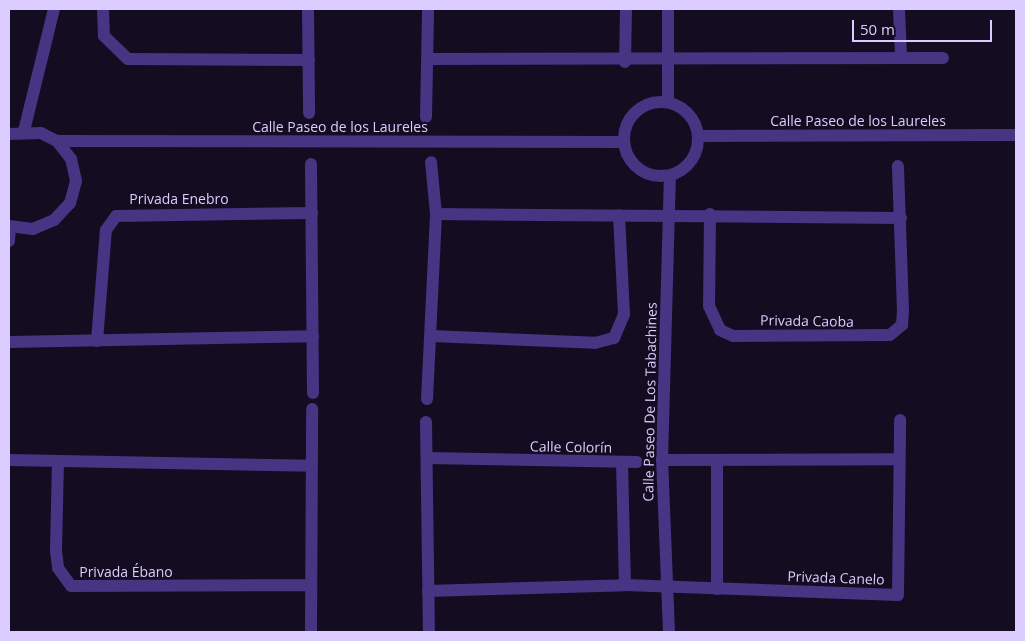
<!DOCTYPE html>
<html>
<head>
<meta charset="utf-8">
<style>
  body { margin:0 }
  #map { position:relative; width:1025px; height:641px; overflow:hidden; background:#140c21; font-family:"Open Sans",sans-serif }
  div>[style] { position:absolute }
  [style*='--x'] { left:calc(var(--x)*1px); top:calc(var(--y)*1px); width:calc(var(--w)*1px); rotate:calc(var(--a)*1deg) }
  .minor>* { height:12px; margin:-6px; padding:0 6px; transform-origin:6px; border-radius:6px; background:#473483 }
  .minor>.ring { margin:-6px; padding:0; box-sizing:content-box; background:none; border:12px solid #473483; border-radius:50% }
  span { translate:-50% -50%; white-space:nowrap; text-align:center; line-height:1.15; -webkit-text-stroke:4.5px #140c21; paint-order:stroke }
  .street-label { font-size:14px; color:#dcccff }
  .frame { position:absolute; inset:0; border:10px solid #dcccff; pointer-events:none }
  .scale { position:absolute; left:852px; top:20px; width:140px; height:22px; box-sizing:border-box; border:2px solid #dcccff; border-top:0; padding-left:6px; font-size:15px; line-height:18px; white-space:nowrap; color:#dcccff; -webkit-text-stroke:4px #140c21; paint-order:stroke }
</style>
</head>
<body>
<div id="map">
  <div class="minor">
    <div style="--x:103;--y:9;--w:27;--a:88"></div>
    <div style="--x:104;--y:36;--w:33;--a:44"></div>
    <div style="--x:128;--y:59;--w:181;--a:0.3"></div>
    <div style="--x:308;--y:9;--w:104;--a:89.4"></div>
    <div style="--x:899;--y:9;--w:47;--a:87.6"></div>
    <div style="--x:428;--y:59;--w:515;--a:-0.11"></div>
    <div style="--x:625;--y:62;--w:53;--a:-88.9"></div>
    <div class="ring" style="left:624px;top:102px;width:62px;height:62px"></div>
    <div style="--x:668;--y:102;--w:93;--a:-90"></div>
    <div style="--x:426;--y:117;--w:108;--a:-88.9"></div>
    <div style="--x:24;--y:131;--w:126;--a:-76.2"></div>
    <div style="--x:9;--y:134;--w:32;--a:-2"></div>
    <div style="--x:41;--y:133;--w:18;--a:27"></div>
    <div style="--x:57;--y:141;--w:23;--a:52"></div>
    <div style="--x:71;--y:159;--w:23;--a:77"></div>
    <div style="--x:76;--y:181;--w:23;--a:105"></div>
    <div style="--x:70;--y:203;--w:23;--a:133"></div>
    <div style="--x:54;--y:220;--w:23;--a:157"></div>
    <div style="--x:33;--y:229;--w:24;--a:-173"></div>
    <div style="--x:699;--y:136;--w:317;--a:-0.2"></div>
    <div style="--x:57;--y:141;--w:566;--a:0.1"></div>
    <div style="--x:311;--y:164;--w:229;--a:89.5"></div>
    <div style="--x:436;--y:214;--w:465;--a:0.5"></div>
    <div style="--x:710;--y:214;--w:92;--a:90.6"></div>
    <div style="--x:709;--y:306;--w:26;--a:65"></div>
    <div style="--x:720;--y:330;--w:14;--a:25"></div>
    <div style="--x:733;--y:336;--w:157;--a:-0.4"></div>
    <div style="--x:890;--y:335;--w:16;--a:-40"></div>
    <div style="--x:902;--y:325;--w:14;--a:-86"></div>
    <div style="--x:903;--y:311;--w:145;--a:-92"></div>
    <div style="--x:9;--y:241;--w:14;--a:-86"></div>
    <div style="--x:431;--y:336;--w:164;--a:2.4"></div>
    <div style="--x:595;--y:343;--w:20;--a:-15"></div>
    <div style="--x:614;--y:338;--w:26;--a:-67"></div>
    <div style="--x:624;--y:314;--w:99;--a:-92.9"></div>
    <div style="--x:97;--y:341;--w:111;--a:-85.4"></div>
    <div style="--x:106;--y:230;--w:17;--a:-54"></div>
    <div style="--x:116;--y:216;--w:196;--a:-0.9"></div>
    <div style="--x:9;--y:342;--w:304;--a:-1.1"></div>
    <div style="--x:427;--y:399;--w:185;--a:-87.2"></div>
    <div style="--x:436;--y:214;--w:52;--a:-95.5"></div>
    <div style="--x:426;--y:422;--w:210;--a:89.2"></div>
    <div style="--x:427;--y:458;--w:210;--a:1.1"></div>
    <div style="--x:9;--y:460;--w:302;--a:1.1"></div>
    <div style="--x:662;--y:460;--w:237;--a:-0.2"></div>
    <div style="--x:58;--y:461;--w:90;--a:91.3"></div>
    <div style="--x:56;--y:551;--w:17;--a:83"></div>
    <div style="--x:58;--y:568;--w:22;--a:54"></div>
    <div style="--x:71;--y:586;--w:240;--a:-0.2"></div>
    <div style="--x:717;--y:462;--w:127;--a:90"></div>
    <div style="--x:622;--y:463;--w:122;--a:88.6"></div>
    <div style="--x:428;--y:591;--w:197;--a:-1.7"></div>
    <div style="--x:625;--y:585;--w:273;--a:2.1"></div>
    <div style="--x:898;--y:595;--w:175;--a:-89.3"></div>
    <div style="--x:311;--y:632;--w:223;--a:-89.7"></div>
    <div style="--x:669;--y:632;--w:172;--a:-92.3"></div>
    <div style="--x:662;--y:460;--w:284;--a:-88.4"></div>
  </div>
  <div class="street-label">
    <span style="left:858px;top:121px">Calle Paseo de los Laureles</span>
    <span style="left:340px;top:127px">Calle Paseo de los Laureles</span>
    <span style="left:179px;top:199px">Privada Enebro</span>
    <span style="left:807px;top:321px;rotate:1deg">Privada Caoba</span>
    <span style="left:650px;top:402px;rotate:-89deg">Calle Paseo De Los Tabachines</span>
    <span style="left:571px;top:447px;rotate:1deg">Calle Colorín</span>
    <span style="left:126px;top:572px">Privada Ébano</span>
    <span style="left:836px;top:578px;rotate:2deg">Privada Canelo</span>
  </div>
  <div class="frame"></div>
  <div class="scale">50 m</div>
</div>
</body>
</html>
